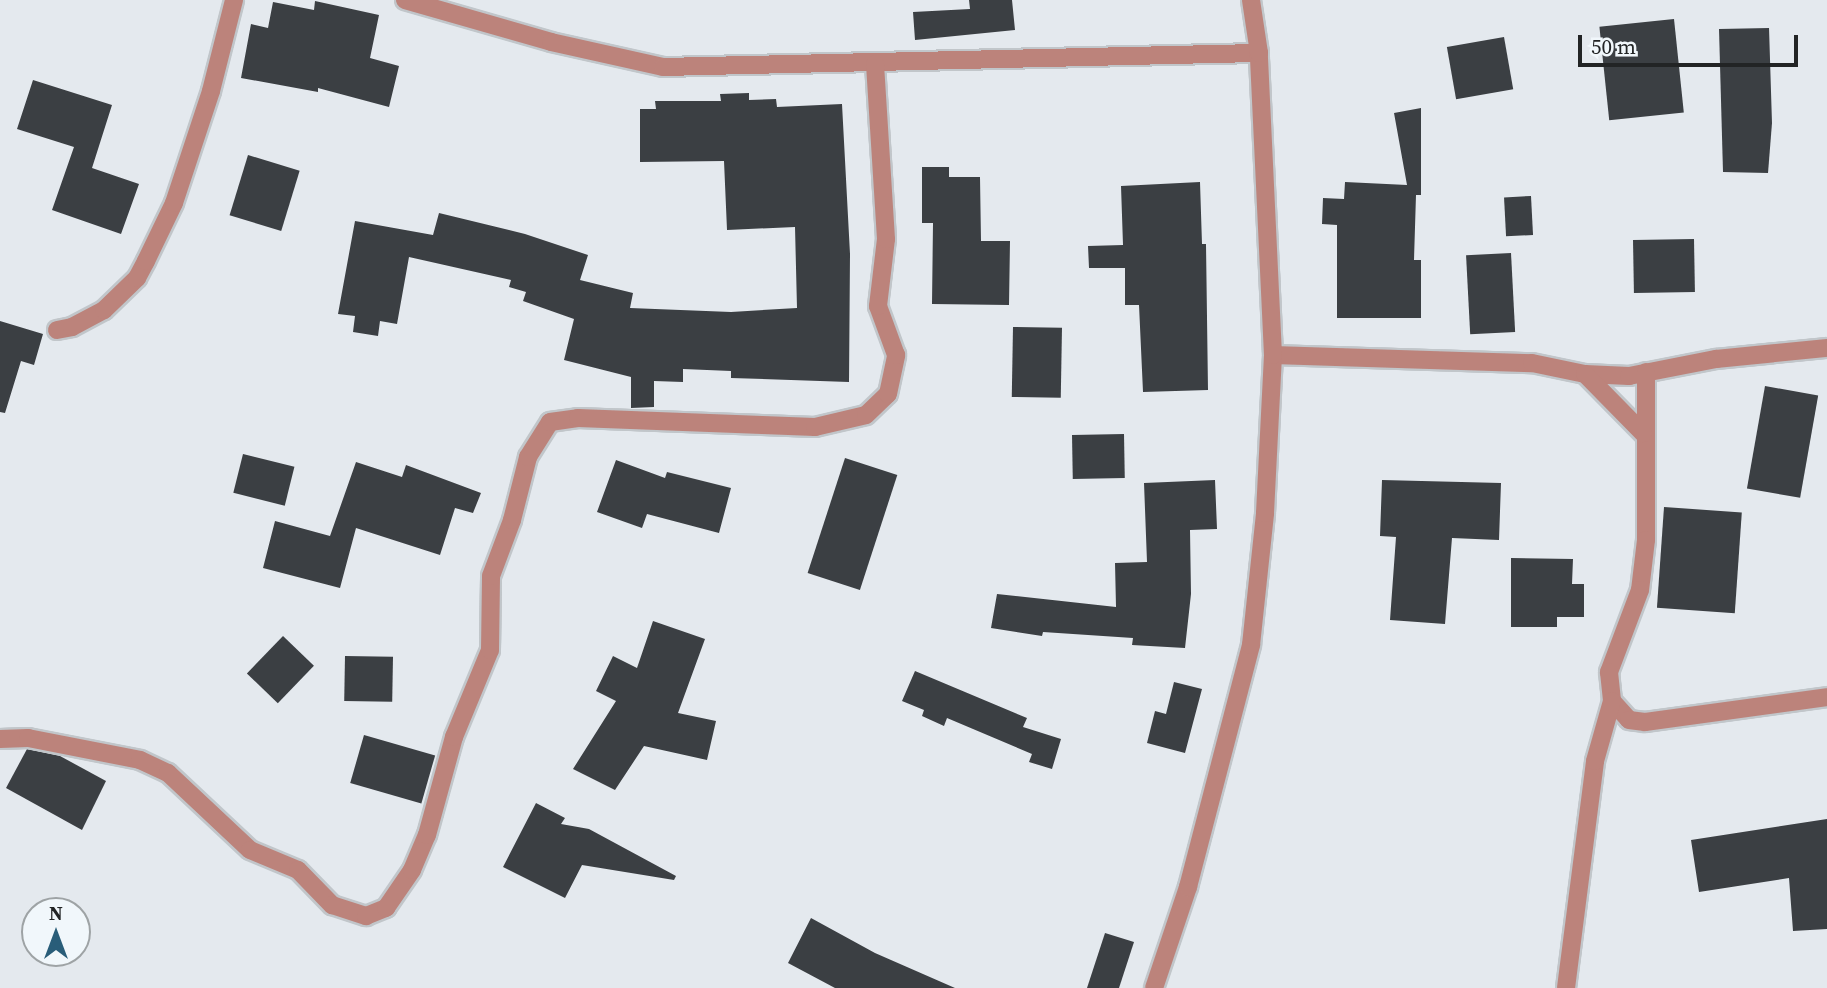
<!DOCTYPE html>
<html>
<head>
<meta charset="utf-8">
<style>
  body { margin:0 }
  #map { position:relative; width:1827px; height:988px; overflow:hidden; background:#e4e9ee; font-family:"Source Serif 4",serif }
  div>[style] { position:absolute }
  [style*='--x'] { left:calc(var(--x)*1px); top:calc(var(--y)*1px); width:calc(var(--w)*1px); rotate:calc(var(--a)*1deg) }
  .building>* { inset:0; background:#3b3f43; transform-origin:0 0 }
  .roads { filter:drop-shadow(2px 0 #c1c6ca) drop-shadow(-2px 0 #c1c6ca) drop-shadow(0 2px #c1c6ca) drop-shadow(0 -2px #c1c6ca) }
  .minor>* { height:18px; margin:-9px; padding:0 9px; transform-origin:9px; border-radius:9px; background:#bc837b }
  span { translate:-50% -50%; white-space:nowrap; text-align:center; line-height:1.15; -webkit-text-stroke:7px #f1f7fb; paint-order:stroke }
  .north { position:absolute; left:21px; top:897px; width:70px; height:70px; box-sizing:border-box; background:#f1f7fb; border:2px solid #9ea3a5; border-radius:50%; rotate:0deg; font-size:19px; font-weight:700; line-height:28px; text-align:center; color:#222425 }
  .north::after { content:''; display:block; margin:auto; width:24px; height:32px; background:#295d79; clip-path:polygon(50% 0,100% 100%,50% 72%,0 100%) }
  .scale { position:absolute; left:1578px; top:35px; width:220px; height:32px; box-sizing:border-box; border:4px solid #222425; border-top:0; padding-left:9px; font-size:21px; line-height:24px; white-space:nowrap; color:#222425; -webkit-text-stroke:5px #f1f7fb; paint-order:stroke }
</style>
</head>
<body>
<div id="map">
  <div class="building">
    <div style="clip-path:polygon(969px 0,1012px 0,1015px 30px,915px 40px,913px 12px,970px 9px)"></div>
    <div style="clip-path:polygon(315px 1px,379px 15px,370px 58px,399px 66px,389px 107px,318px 88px,318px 92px,241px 78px,251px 24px,268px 28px,273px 2px,314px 10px)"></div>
    <div style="left:1674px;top:19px;width:94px;height:75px;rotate:84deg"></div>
    <div style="clip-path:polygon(1769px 28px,1772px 123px,1768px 173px,1723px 172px,1719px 29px)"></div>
    <div style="left:1504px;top:37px;width:53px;height:58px;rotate:80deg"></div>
    <div style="clip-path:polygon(33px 80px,112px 105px,92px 168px,139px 184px,121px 234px,52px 210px,74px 147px,17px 129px)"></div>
    <div style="clip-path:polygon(749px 93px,749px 100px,776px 99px,777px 107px,842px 104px,850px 254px,849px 382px,731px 378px,731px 371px,683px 369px,683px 382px,654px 381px,654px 407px,631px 408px,631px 377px,564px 360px,574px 319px,523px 301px,526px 292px,509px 287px,511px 280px,409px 257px,397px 324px,380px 321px,378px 336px,353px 332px,355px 316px,338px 314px,355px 221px,433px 235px,439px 213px,525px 234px,588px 255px,580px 280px,633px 293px,630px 308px,731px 312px,797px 308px,795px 227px,727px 230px,724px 161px,640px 162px,640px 109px,656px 109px,655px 101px,721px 101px,720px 94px)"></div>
    <div style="clip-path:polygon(1421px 108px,1421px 195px,1416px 195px,1414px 260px,1421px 260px,1421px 318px,1337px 318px,1337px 225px,1322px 224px,1323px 198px,1344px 199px,1345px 182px,1407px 185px,1394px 113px)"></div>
    <div style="left:248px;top:155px;width:54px;height:63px;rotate:17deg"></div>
    <div style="clip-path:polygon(922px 167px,949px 167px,949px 177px,980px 177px,981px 241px,1010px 241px,1009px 305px,932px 304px,933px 223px,922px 223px)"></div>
    <div style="clip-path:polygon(1200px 182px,1202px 244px,1206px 244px,1208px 390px,1143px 392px,1139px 305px,1125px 305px,1125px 268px,1089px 268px,1088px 246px,1123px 245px,1121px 186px)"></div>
    <div style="left:1531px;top:196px;width:39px;height:27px;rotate:87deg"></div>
    <div style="left:1694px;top:239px;width:53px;height:61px;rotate:89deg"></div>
    <div style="left:1511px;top:253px;width:79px;height:45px;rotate:87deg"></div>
    <div style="clip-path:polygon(0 321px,43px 334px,34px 365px,21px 361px,5px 413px,0 412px)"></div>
    <div style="left:1013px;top:327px;width:49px;height:70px;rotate:1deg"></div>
    <div style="left:1765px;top:386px;width:54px;height:104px;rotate:10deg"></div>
    <div style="left:1124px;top:434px;width:44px;height:52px;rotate:89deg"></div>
    <div style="left:243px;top:454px;width:53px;height:40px;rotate:14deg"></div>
    <div style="left:845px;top:458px;width:55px;height:121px;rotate:18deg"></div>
    <div style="clip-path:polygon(616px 460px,665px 478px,667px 472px,731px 488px,719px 533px,647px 514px,642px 528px,597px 512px)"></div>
    <div style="clip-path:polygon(356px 462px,402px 477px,406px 465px,481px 493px,473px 513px,455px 508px,440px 555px,356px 528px,340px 588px,263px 568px,275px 521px,330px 536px)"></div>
    <div style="clip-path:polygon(1215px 480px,1217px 529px,1190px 530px,1191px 594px,1185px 648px,1132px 645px,1133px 638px,1043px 632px,1042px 636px,991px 628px,997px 594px,1116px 607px,1115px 563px,1147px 562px,1144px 483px)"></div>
    <div style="clip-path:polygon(1382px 480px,1501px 483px,1499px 540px,1452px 538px,1445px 624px,1390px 620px,1396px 537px,1380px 536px)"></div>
    <div style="left:1664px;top:507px;width:78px;height:101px;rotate:4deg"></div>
    <div style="clip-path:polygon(1511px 558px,1573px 559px,1572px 584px,1584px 584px,1584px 617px,1557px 617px,1557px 627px,1511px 627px)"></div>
    <div style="clip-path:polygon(653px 621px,705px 639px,678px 713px,716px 721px,707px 760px,644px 746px,615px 790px,573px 769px,616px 701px,596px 691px,613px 656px,637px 668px)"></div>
    <div style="left:283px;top:636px;width:43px;height:52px;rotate:44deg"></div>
    <div style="left:345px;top:656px;width:48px;height:45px;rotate:1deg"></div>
    <div style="clip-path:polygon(915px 671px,1027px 718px,1023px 727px,1061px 739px,1052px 769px,1029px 762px,1032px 754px,947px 718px,944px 726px,922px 716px,924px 710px,902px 701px)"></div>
    <div style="clip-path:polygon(1174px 682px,1202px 689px,1185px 753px,1147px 743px,1155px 711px,1166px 714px)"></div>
    <div style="left:364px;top:735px;width:74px;height:50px;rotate:16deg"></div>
    <div style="clip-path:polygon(27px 749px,60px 756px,106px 781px,82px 830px,6px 788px)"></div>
    <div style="clip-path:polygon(536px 803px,565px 818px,561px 824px,589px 829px,676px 876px,674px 880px,582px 865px,565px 898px,503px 867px)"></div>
    <div style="clip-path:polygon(1827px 819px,1827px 929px,1793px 931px,1789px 878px,1699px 892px,1691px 840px)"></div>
    <div style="clip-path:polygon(811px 918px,875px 953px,955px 988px,835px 988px,788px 963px)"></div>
    <div style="clip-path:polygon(1105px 933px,1134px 942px,1119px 988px,1087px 988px)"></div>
  </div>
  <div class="roads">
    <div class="minor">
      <div style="--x:405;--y:0;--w:152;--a:16"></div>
      <div style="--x:551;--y:42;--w:115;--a:12.6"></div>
      <div style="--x:663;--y:67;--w:596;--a:-1.35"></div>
      <div style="--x:57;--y:330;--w:15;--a:-11"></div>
      <div style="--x:72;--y:327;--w:36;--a:-28"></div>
      <div style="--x:104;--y:310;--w:46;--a:-44.1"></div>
      <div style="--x:137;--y:278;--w:19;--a:-62"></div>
      <div style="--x:146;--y:261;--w:64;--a:-64.2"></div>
      <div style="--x:174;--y:203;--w:118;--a:-71.7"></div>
      <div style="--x:211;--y:91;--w:94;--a:-75.8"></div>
      <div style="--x:1273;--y:355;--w:259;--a:1.8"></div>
      <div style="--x:1532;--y:363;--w:54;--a:11.7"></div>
      <div style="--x:1585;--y:374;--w:44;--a:2.6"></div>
      <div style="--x:1629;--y:376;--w:89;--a:-11.1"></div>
      <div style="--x:1716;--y:359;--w:112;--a:-5.7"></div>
      <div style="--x:1646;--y:372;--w:168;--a:90"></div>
      <div style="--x:1646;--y:540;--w:50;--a:96.8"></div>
      <div style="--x:1640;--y:590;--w:88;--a:110.7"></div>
      <div style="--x:1609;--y:672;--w:29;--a:84"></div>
      <div style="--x:1612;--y:701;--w:25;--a:48"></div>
      <div style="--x:1629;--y:720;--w:16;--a:7"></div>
      <div style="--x:1645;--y:722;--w:184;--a:-7.8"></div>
      <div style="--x:1585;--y:374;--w:83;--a:45.5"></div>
      <div style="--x:0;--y:739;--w:28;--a:-2"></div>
      <div style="--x:28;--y:738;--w:114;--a:11.1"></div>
      <div style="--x:140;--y:760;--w:31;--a:25"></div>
      <div style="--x:168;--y:773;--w:112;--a:43.2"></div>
      <div style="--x:250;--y:850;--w:52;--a:22.6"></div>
      <div style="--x:298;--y:870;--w:49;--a:45.8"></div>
      <div style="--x:332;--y:905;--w:36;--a:18"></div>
      <div style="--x:366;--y:916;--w:22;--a:-22"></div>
      <div style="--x:386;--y:908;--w:46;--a:-55.6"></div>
      <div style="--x:412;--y:870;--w:38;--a:-67"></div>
      <div style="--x:427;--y:835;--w:102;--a:-74.6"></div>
      <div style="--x:454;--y:737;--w:94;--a:-67.5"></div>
      <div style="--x:490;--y:650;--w:74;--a:-89.2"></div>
      <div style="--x:491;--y:576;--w:60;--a:-69.4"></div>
      <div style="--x:512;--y:520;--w:65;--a:-75.7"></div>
      <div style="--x:528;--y:457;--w:41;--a:-57.8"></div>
      <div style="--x:550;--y:422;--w:28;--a:-8"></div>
      <div style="--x:578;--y:418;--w:237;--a:2.2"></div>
      <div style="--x:815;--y:427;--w:52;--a:-13.2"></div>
      <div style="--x:866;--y:415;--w:30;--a:-44"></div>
      <div style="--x:888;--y:394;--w:40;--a:-78"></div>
      <div style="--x:896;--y:355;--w:52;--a:-110.2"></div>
      <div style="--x:878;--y:306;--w:67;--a:-83.2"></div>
      <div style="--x:886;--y:239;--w:175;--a:-93.6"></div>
      <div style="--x:1154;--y:988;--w:107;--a:-71.4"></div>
      <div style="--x:1188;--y:887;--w:250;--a:-75.4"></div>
      <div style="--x:1251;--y:645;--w:133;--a:-83.9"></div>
      <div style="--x:1265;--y:513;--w:158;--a:-87.1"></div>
      <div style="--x:1273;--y:355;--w:302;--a:-92.7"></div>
      <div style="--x:1259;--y:53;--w:54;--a:-98.6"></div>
      <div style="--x:1566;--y:988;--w:229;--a:-82.7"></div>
      <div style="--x:1595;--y:761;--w:62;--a:-74.2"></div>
    </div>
  </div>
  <div class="north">N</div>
  <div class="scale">50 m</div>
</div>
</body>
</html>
